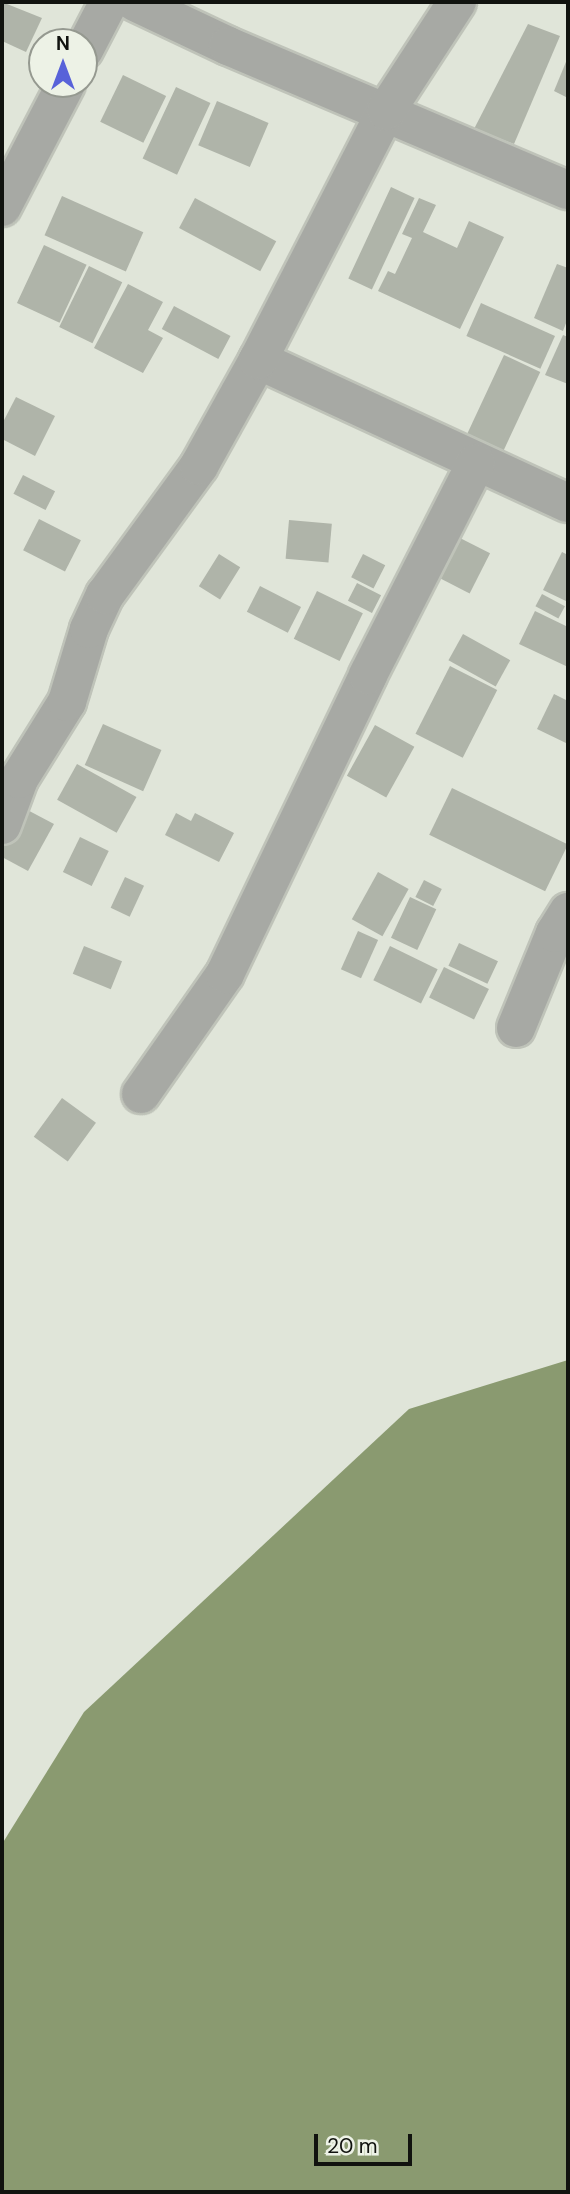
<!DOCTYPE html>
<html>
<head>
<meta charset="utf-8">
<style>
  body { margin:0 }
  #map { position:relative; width:570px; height:2194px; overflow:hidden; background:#e0e5d9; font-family:"DM Sans",sans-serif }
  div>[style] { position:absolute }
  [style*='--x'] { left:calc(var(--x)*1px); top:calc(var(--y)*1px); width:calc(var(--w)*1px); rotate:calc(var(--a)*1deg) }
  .water>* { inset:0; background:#8a9a70 }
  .building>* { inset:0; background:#afb4a9; transform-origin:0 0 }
  .roads { filter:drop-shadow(2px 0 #bfc3b9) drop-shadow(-2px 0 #bfc3b9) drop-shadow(0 2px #bfc3b9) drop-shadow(0 -2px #bfc3b9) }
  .minor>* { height:38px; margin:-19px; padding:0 19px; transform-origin:19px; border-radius:19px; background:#a7a9a4 }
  span { translate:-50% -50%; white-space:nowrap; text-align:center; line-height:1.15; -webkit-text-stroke:7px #edf2e6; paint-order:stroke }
  .frame { position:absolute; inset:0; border:4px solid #11130f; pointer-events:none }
  .north { position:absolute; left:28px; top:28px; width:70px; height:70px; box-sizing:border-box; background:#edf2e6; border:2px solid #959990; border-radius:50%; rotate:0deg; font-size:19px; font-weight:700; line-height:28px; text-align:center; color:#11130f }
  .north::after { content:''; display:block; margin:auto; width:24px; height:32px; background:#5862d9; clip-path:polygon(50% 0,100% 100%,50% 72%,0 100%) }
  .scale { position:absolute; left:314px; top:2134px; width:98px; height:32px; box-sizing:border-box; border:4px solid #11130f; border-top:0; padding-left:9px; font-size:21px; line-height:24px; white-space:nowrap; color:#11130f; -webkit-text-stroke:5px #edf2e6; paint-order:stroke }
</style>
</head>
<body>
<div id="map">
  <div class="water">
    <div style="clip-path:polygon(568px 1360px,568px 2192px,2px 2192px,2px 1844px,84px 1712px,409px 1409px)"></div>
  </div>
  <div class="building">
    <div style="clip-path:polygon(2px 2px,42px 18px,26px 52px,2px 41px)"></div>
    <div style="clip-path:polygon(528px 24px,560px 36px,514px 144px,474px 129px)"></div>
    <div style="clip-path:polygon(568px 57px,568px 98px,554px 91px)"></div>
    <div style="left:123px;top:75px;width:48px;height:52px;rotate:26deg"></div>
    <div style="left:176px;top:87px;width:38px;height:79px;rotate:25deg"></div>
    <div style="left:217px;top:101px;width:56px;height:48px;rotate:23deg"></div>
    <div style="left:391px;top:187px;width:26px;height:101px;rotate:25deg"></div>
    <div style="left:62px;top:196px;width:89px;height:43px;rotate:24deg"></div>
    <div style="left:195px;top:198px;width:92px;height:34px;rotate:28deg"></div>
    <div style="clip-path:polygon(419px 198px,436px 205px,423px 232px,457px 248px,469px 221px,504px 237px,460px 329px,378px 291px,388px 271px,395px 274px,412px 238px,402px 234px)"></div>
    <div style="left:44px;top:245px;width:47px;height:64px;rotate:25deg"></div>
    <div style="clip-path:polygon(557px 264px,568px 268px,568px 318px,563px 331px,534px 318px)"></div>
    <div style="left:89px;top:266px;width:37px;height:68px;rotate:26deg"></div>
    <div style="clip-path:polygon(128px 284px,163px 302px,148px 330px,163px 338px,143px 373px,94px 348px)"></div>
    <div style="left:481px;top:303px;width:81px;height:36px;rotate:24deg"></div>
    <div style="left:174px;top:306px;width:64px;height:26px;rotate:28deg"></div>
    <div style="clip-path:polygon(563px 335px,568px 337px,568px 384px,545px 375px)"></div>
    <div style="left:504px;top:355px;width:40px;height:95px;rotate:25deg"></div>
    <div style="clip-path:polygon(16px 397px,55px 416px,35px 456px,2px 439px,2px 424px)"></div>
    <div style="left:23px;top:475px;width:36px;height:21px;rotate:27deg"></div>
    <div style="left:39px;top:519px;width:47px;height:35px;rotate:27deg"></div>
    <div style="left:289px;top:520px;width:43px;height:39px;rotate:5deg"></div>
    <div style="left:458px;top:537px;width:36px;height:45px;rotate:27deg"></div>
    <div style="clip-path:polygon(562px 552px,568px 555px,568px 602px,543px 590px)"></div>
    <div style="left:219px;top:554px;width:25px;height:38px;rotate:32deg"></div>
    <div style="left:363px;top:554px;width:25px;height:26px;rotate:27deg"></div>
    <div style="left:357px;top:583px;width:27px;height:20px;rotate:27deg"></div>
    <div style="left:260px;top:586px;width:46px;height:29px;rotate:27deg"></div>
    <div style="left:317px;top:591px;width:51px;height:53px;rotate:26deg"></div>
    <div style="left:542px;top:594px;width:26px;height:14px;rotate:28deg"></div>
    <div style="clip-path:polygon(535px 611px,568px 627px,568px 667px,519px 644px)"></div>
    <div style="left:463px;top:634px;width:54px;height:30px;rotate:29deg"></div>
    <div style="left:450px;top:666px;width:53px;height:76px;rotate:27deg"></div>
    <div style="clip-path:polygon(554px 694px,568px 701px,568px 744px,537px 729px)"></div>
    <div style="left:103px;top:724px;width:64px;height:45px;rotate:24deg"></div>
    <div style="left:375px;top:725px;width:45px;height:58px;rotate:29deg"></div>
    <div style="left:77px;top:764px;width:68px;height:41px;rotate:29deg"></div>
    <div style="left:452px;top:788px;width:129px;height:52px;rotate:26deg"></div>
    <div style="clip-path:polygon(18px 805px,54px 824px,28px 871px,2px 857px,2px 834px)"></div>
    <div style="clip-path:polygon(176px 813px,191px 821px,195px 813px,234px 833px,219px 862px,165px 835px)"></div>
    <div style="left:80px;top:837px;width:32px;height:39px;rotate:26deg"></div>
    <div style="left:378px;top:872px;width:35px;height:54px;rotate:29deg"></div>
    <div style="left:125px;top:877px;width:21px;height:34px;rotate:25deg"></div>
    <div style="left:424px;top:880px;width:20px;height:19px;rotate:27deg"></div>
    <div style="left:410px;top:897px;width:29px;height:45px;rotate:25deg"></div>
    <div style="left:358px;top:931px;width:22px;height:42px;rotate:24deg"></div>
    <div style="left:459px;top:943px;width:43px;height:25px;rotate:25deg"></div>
    <div style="left:84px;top:946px;width:41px;height:30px;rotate:22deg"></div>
    <div style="left:390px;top:946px;width:53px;height:38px;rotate:26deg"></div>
    <div style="left:444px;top:967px;width:50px;height:34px;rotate:26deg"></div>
    <div style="left:62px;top:1098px;width:42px;height:48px;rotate:36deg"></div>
  </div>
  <div class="roads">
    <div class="minor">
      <div style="--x:135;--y:2;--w:103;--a:25.3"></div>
      <div style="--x:228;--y:46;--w:369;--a:23"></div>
      <div style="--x:84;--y:50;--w:54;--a:-62.5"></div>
      <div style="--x:2;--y:207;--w:139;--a:-62.5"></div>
      <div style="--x:258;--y:360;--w:341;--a:24.8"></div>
      <div style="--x:2;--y:825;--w:49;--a:-69.7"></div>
      <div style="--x:19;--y:779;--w:91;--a:-58.1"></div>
      <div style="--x:67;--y:702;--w:76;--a:-73.2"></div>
      <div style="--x:89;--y:629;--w:38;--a:-65"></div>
      <div style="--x:105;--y:595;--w:160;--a:-53.9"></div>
      <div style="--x:199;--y:466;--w:121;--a:-60.9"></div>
      <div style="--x:258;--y:360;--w:280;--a:-62.8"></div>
      <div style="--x:386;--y:111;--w:130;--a:-56.9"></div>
      <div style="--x:516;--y:1028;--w:103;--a:-67.7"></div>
      <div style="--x:555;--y:933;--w:25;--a:-58"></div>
      <div style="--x:141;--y:1094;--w:146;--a:-55"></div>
      <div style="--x:225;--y:974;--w:331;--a:-64.4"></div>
      <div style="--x:368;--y:675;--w:238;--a:-63"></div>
    </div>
  </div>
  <div class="frame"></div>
  <div class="north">N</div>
  <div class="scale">20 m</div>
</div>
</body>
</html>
